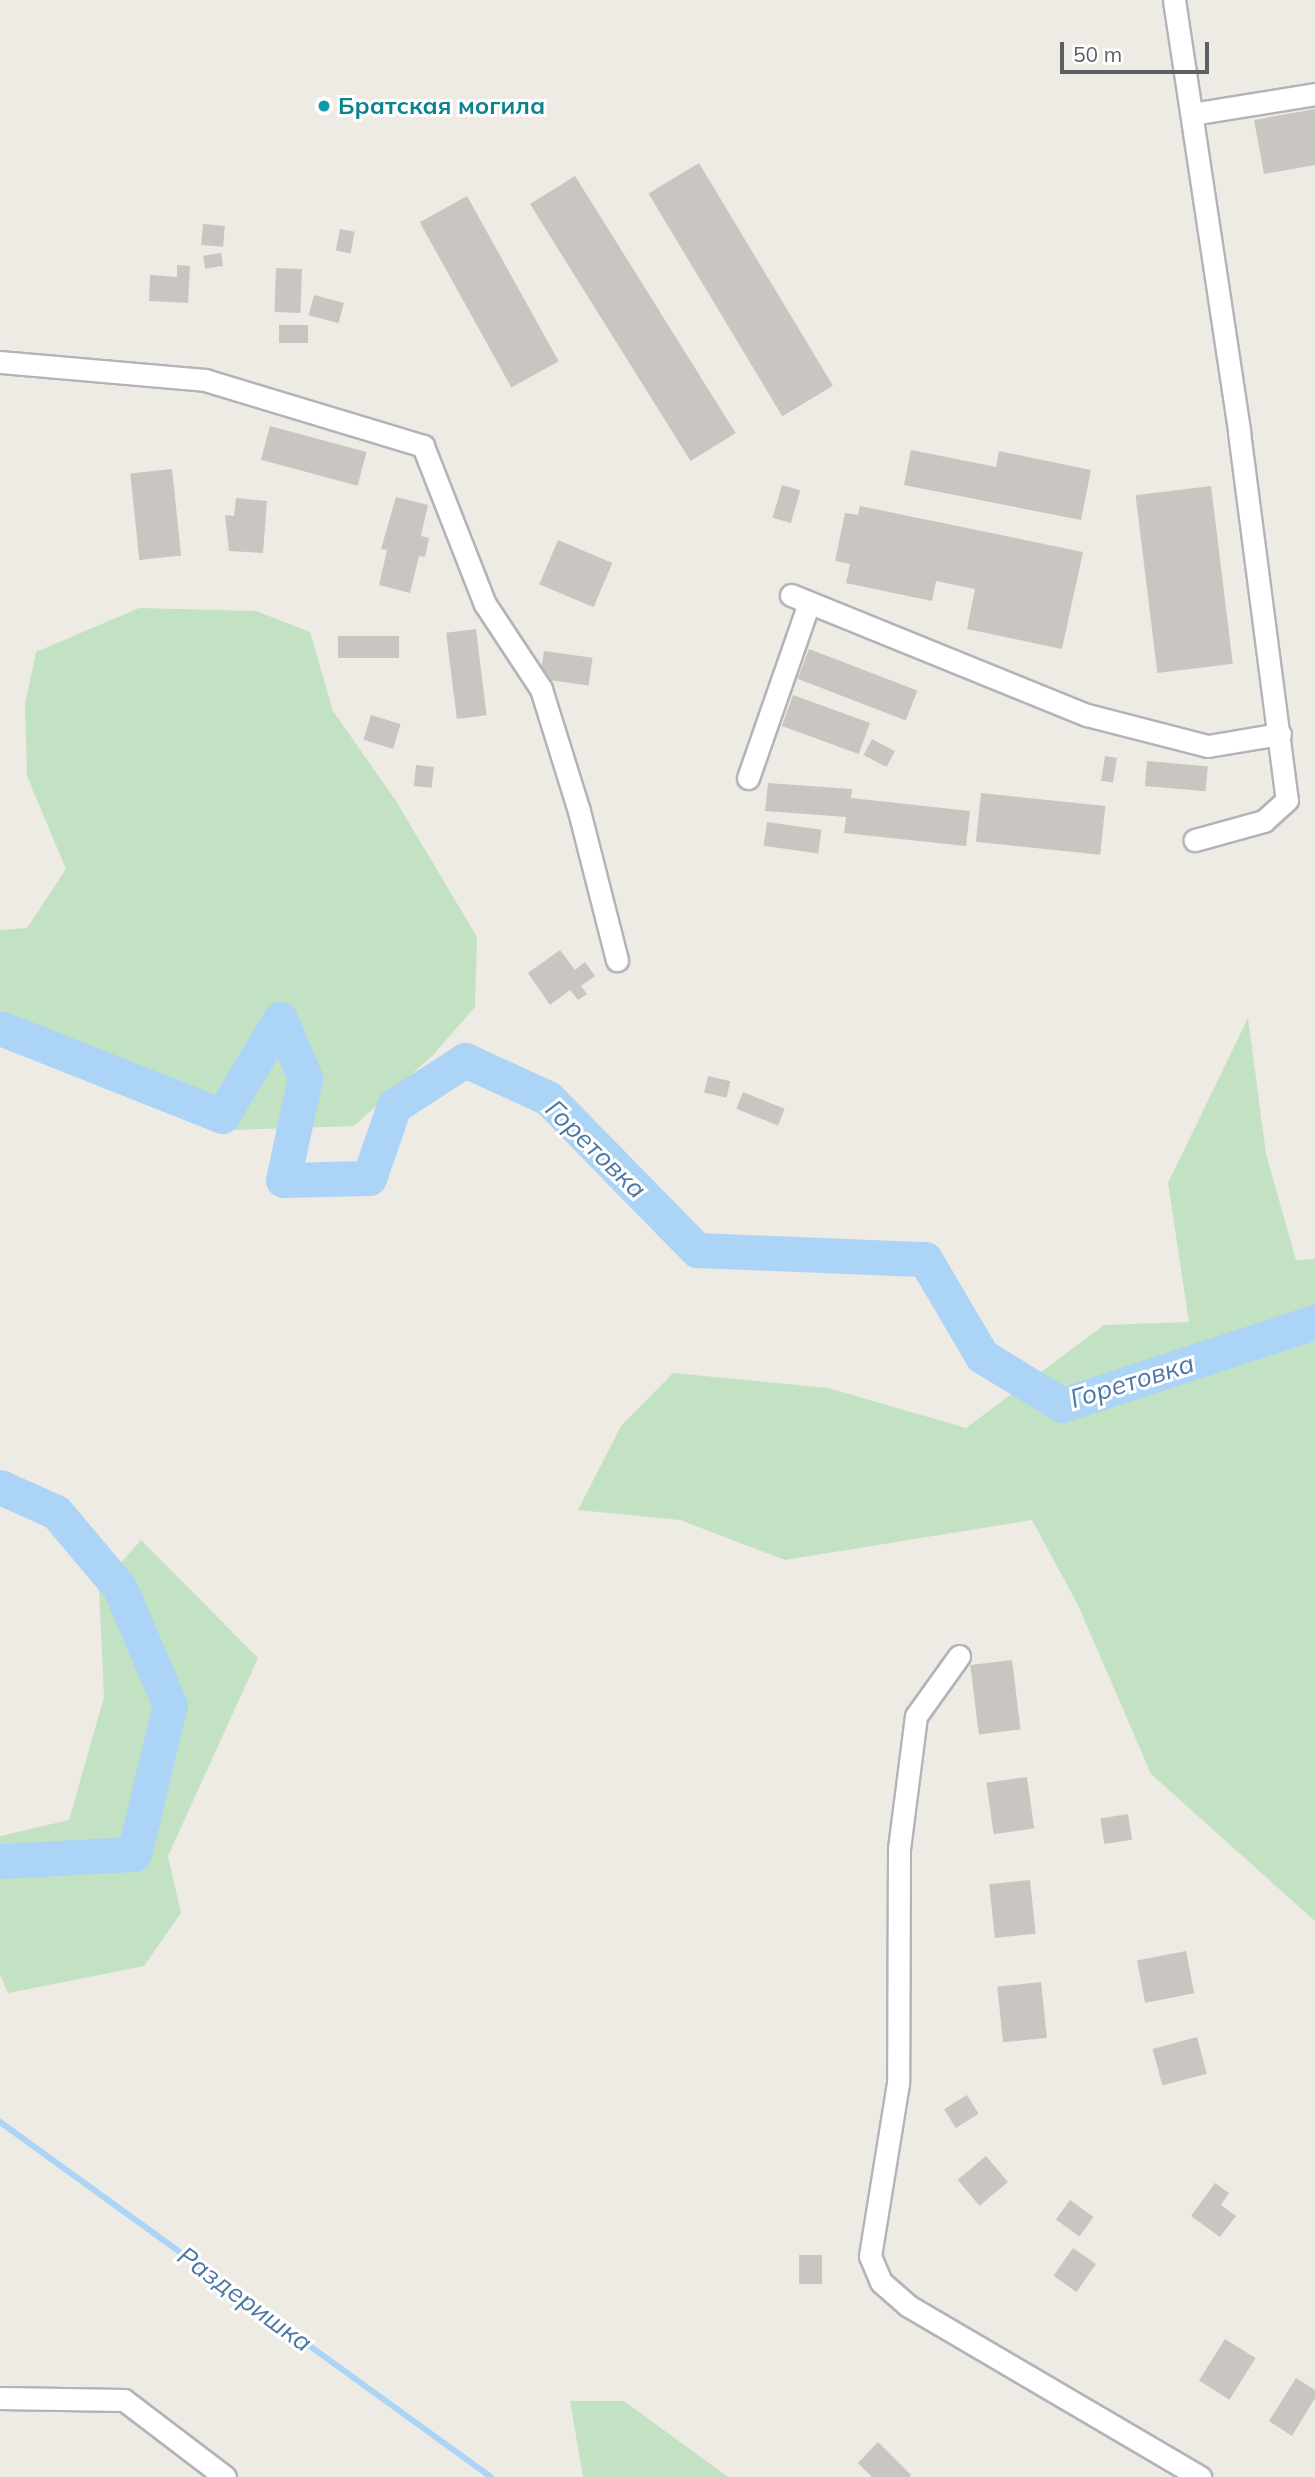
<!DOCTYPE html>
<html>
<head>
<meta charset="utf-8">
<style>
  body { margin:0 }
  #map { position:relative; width:1315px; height:2477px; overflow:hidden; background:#edebe4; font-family:Mulish,sans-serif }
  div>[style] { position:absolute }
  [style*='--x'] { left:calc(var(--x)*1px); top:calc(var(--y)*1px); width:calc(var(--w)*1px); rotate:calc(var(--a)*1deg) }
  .green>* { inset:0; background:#c3e2c4 }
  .stream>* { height:6px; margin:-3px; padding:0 3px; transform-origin:3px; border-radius:3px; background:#abd4f6 }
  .river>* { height:35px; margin:-17.5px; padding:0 17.5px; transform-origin:17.5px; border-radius:17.5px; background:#abd4f6 }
  .building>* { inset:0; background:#c9c6c1; transform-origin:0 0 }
  .roads { filter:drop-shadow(2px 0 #b1b4b8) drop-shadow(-2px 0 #b1b4b8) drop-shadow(0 2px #b1b4b8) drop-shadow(0 -2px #b1b4b8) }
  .minor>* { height:21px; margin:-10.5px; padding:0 10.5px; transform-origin:10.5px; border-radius:10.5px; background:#fff }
  .dots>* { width:19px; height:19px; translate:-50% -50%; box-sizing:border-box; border:4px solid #fff; border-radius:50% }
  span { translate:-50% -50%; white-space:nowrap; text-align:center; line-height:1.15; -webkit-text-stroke:6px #fff; paint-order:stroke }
  .culture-label { font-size:24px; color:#0d838f; font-weight:700 }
  .left { translate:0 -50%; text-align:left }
  .water-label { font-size:26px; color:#4b76a6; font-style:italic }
  .scale { position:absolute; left:1060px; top:42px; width:149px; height:32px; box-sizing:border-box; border:4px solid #5c5f63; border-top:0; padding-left:9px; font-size:21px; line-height:24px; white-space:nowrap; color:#5c5f63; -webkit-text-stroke:5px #fff; paint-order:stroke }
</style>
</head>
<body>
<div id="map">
  <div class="green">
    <div style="clip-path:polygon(139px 608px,256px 611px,310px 632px,333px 711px,396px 801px,477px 937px,475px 1007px,433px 1055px,354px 1126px,231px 1130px,0 1010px,0 930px,27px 928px,66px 869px,27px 776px,25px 704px,36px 652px)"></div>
    <div style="clip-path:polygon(1248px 1018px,1266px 1154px,1296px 1260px,1315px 1259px,1315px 1921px,1151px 1774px,1078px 1605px,1032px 1520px,785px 1560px,680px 1520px,578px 1510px,621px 1426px,673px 1373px,828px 1388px,966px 1428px,1104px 1325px,1189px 1322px,1168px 1183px)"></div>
    <div style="clip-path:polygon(141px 1540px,258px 1658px,168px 1856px,181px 1913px,144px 1966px,8px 1993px,0 1975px,0 1836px,69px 1820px,104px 1697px,99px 1588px)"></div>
    <div style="clip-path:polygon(570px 2401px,624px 2401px,728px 2477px,583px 2477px)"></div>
  </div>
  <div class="stream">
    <div style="--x:0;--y:2122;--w:606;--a:35.87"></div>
  </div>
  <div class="river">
    <div style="--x:0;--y:1028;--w:239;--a:21.6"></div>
    <div style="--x:222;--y:1116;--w:113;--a:-59.1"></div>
    <div style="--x:280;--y:1019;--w:64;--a:67"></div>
    <div style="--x:305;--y:1078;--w:104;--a:102.2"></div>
    <div style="--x:283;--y:1180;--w:86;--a:-1.3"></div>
    <div style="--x:369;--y:1178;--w:76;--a:-70.9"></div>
    <div style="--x:394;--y:1106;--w:85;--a:-32.9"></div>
    <div style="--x:465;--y:1060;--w:91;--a:24.6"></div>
    <div style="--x:548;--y:1098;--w:213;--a:45.6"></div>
    <div style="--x:697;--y:1250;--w:228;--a:2.3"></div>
    <div style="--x:925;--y:1259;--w:113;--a:59.6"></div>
    <div style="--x:982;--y:1356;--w:94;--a:31.5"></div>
    <div style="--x:1062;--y:1405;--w:266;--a:-18.2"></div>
    <div style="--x:0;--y:1487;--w:61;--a:24.1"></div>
    <div style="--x:56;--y:1512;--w:99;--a:49.9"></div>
    <div style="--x:120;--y:1588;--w:127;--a:66.9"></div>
    <div style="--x:170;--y:1705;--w:153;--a:103.6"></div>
    <div style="--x:134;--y:1854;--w:134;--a:177"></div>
  </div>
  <div class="building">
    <div style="clip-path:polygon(1315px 109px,1315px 165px,1264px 174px,1254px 120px)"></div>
    <div style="left:699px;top:163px;width:260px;height:59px;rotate:59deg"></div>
    <div style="left:575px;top:176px;width:303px;height:53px;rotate:58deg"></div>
    <div style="left:467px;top:196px;width:189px;height:54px;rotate:61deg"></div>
    <div style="left:203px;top:224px;width:22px;height:21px;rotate:5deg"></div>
    <div style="left:340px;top:229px;width:15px;height:22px;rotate:11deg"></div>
    <div style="left:221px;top:253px;width:13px;height:18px;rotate:81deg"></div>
    <div style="clip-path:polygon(177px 265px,190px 266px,188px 303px,149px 301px,150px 275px,177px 277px)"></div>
    <div style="left:276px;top:268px;width:26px;height:44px;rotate:2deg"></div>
    <div style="left:314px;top:295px;width:31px;height:21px;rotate:15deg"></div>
    <div style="left:279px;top:325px;width:29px;height:18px"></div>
    <div style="left:270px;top:426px;width:100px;height:35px;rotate:15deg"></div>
    <div style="clip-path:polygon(911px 450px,996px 467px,999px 451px,1091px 470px,1081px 520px,904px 485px)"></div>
    <div style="left:172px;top:469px;width:87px;height:42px;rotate:84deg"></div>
    <div style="left:782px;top:485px;width:19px;height:34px;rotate:16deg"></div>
    <div style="left:1211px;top:486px;width:179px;height:76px;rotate:83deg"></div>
    <div style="clip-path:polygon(396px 497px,428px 505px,421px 536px,429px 538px,425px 557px,419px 556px,410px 593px,379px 585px,387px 550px,381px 549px)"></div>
    <div style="clip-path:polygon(236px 498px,267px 501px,263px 553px,229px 551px,225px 515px,234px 516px)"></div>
    <div style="clip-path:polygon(860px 506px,1083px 552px,1062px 649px,967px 629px,975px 589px,936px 581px,932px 601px,846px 583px,850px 564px,835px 561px,845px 513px,858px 515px)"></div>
    <div style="left:558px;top:540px;width:59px;height:48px;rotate:23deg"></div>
    <div style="left:476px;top:629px;width:87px;height:30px;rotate:83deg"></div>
    <div style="left:338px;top:636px;width:61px;height:22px"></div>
    <div style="left:809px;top:649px;width:116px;height:32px;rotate:21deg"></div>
    <div style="left:544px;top:651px;width:49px;height:28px;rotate:8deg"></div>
    <div style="left:793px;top:695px;width:82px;height:33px;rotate:20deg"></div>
    <div style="left:371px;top:715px;width:31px;height:26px;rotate:17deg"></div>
    <div style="left:872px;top:739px;width:26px;height:18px;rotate:28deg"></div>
    <div style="left:1105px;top:756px;width:12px;height:25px;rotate:9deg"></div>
    <div style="left:1147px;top:761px;width:61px;height:25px;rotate:5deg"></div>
    <div style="left:416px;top:765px;width:18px;height:21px;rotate:6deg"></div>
    <div style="clip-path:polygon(768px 783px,852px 789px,851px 798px,970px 811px,966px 846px,844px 833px,846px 817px,765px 811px)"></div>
    <div style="left:981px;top:793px;width:125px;height:49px;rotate:6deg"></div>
    <div style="left:767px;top:822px;width:55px;height:24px;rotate:8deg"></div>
    <div style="clip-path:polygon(560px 950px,575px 970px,585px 962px,595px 976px,581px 986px,587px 994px,578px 1000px,570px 990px,550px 1005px,528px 973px)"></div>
    <div style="left:708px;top:1076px;width:23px;height:17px;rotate:13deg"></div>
    <div style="left:743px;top:1092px;width:45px;height:18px;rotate:22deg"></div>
    <div style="left:1012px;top:1660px;width:70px;height:42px;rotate:83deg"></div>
    <div style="left:1027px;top:1777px;width:52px;height:41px;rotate:82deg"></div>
    <div style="left:1128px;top:1814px;width:26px;height:28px;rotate:81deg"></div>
    <div style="left:1030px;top:1880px;width:54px;height:41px;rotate:84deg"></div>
    <div style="left:1186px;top:1951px;width:43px;height:50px;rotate:79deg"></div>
    <div style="left:1041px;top:1982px;width:56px;height:44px;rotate:84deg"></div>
    <div style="left:1197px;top:2037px;width:38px;height:46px;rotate:75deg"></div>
    <div style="left:967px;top:2095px;width:22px;height:27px;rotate:58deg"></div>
    <div style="left:986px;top:2156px;width:34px;height:37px;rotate:50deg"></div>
    <div style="clip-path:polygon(1215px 2183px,1229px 2193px,1221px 2205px,1236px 2216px,1220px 2237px,1191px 2216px)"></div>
    <div style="left:1070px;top:2200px;width:29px;height:24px;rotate:36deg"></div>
    <div style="left:1073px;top:2248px;width:28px;height:34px;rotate:35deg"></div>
    <div style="left:822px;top:2255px;width:29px;height:23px;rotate:90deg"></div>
    <div style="left:1225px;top:2339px;width:36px;height:49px;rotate:32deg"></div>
    <div style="clip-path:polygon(1296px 2378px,1315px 2390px,1315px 2398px,1292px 2436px,1269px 2421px)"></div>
    <div style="clip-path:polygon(878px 2442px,911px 2475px,909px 2477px,872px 2477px,858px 2463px)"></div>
  </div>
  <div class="roads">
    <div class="minor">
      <div style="--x:1174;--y:0;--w:437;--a:81.4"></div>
      <div style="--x:1239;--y:432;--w:371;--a:82.6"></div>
      <div style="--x:1287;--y:800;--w:31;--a:138"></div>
      <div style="--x:1264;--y:821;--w:72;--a:164.6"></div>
      <div style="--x:1192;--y:114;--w:125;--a:-9.2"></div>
      <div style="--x:0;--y:362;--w:206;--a:5"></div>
      <div style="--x:205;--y:380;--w:228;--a:16.8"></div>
      <div style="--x:423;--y:446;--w:170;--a:68.6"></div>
      <div style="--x:485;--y:604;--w:102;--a:56.6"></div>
      <div style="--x:541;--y:689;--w:128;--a:72.7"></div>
      <div style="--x:579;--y:811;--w:154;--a:75.7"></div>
      <div style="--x:791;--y:595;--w:319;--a:22.1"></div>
      <div style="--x:1087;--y:715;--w:125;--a:14.4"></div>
      <div style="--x:1208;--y:746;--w:73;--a:-9.5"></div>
      <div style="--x:748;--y:778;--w:185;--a:-70.8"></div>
      <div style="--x:959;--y:1656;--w:74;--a:125.6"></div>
      <div style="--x:916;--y:1716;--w:134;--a:97.3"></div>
      <div style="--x:899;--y:1849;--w:234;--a:90.2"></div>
      <div style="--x:898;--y:2083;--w:175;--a:99.2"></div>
      <div style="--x:870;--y:2256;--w:28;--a:67"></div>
      <div style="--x:881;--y:2282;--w:35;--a:41"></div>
      <div style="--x:907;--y:2305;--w:340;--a:30.4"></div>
      <div style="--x:0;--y:2398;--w:124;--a:0.9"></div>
      <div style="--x:124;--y:2400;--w:127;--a:37.3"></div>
    </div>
  </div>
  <div class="dots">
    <div style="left:324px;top:106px;background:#0f9aa8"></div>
  </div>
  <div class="culture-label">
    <span class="left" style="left:338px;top:106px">Братская могила</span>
  </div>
  <div class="water-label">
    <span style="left:596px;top:1149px;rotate:44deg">Горетовка</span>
    <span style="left:1132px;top:1381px;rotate:-17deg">Горетовка</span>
    <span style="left:245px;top:2299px;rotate:36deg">Раздеришка</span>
  </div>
  <div class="scale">50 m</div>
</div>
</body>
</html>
